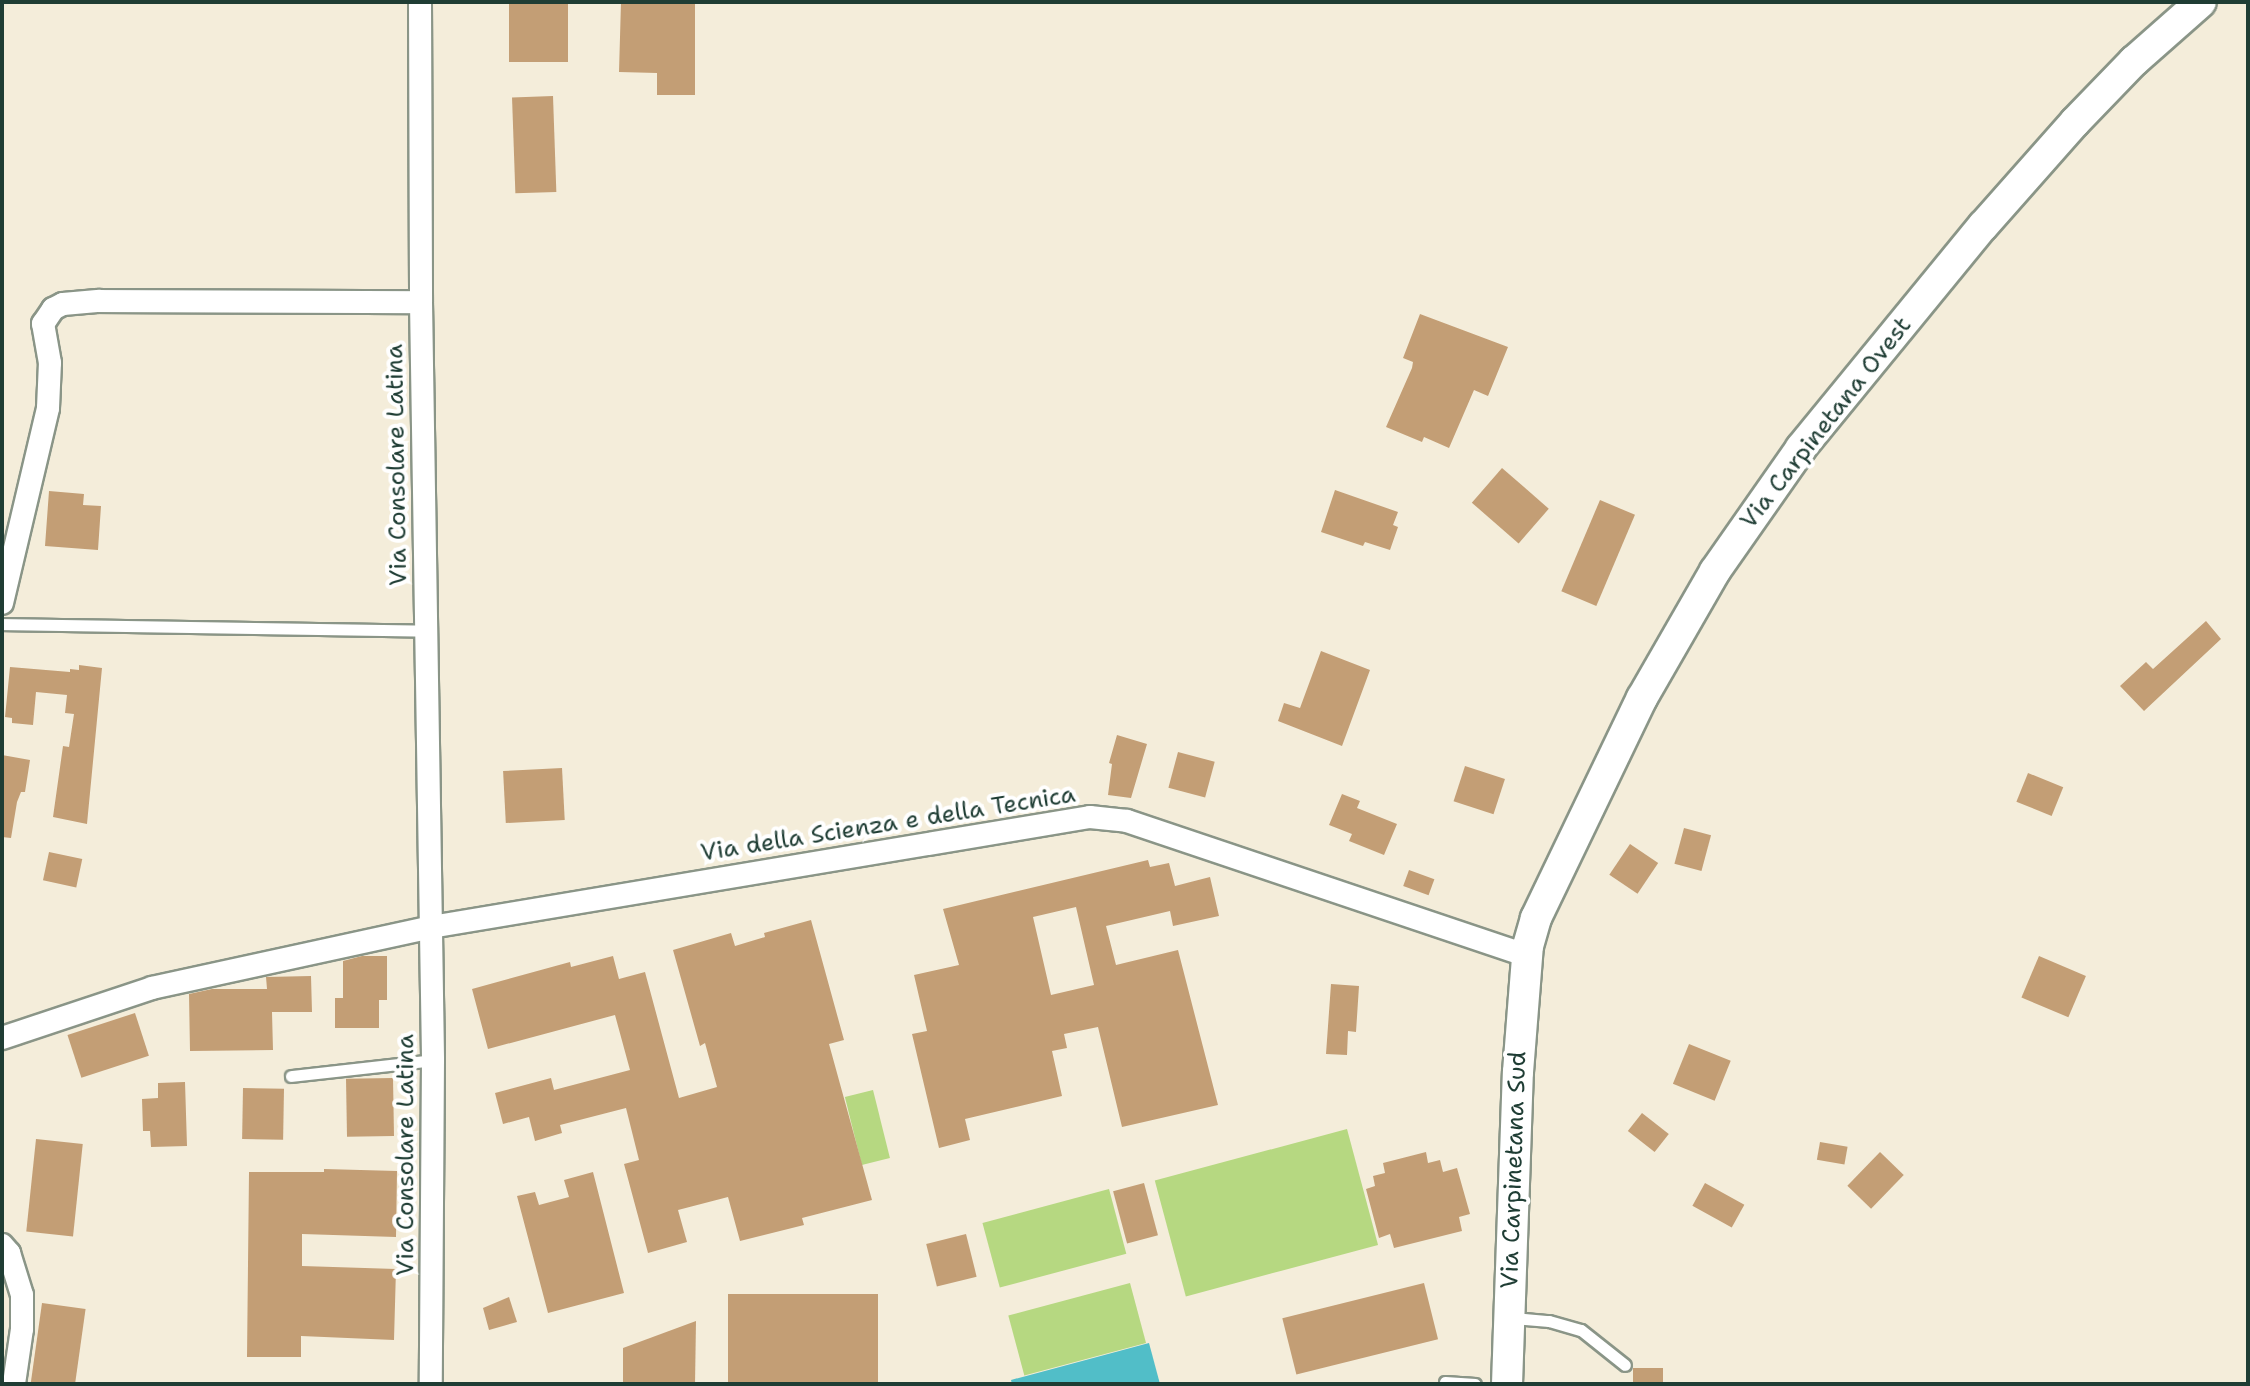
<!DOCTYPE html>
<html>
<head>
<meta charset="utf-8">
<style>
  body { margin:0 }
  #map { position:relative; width:2250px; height:1386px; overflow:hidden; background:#f4edda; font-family:"Shantell Sans",sans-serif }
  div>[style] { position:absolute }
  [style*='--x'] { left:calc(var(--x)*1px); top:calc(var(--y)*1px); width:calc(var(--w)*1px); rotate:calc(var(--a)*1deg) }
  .green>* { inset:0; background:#b6d881; transform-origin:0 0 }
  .water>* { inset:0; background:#51bec8 }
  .building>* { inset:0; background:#c39e75; transform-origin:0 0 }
  .roads { filter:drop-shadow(2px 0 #8a9587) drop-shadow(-2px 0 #8a9587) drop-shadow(0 2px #8a9587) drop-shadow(0 -2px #8a9587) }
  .service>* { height:11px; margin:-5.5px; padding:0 5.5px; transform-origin:5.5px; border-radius:5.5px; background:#fff }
  .minor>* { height:22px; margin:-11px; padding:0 11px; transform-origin:11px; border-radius:11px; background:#fff }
  .secondary>* { height:30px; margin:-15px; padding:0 15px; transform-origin:15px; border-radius:15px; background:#fff }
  span { translate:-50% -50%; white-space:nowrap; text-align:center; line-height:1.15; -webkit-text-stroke:8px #fff; paint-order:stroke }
  .street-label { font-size:24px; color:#1f3d34 }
  .frame { position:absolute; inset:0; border:4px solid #1f3d34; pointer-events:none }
</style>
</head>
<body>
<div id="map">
  <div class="green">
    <div style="left:873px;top:1090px;width:70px;height:29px;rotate:76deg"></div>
    <div style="left:1347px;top:1129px;width:120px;height:199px;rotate:75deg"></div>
    <div style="left:1109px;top:1189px;width:67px;height:131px;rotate:75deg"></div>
    <div style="left:1130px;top:1283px;width:62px;height:126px;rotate:75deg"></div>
  </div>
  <div class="water">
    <div style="clip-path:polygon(1149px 1343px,1160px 1384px,1012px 1384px,1011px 1380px)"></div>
  </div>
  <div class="building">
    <div style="left:509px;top:2px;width:59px;height:60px"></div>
    <div style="clip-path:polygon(621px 2px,695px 2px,695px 95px,657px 95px,657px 73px,619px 72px)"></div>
    <div style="left:553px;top:96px;width:96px;height:41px;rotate:88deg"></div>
    <div style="clip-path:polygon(1420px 314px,1508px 347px,1488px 396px,1474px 390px,1449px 448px,1424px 437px,1422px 442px,1386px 427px,1412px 368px,1413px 362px,1403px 358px)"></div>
    <div style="left:1502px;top:468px;width:62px;height:46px;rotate:41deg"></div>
    <div style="clip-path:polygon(1335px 490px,1398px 512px,1393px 525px,1398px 527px,1390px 550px,1365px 542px,1363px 546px,1321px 532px)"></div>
    <div style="clip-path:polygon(49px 491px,84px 494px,83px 505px,101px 506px,98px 550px,45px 546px)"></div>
    <div style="left:1600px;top:500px;width:38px;height:99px;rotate:23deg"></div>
    <div style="clip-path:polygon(2206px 621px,2221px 639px,2144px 711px,2120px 686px,2146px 662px,2153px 669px)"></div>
    <div style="clip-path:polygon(1321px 651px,1370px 670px,1342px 746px,1278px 721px,1284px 703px,1300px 708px)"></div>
    <div style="clip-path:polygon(79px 665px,102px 668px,87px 824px,53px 817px,63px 746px,69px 747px,74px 714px,65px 713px,67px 695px,36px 692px,33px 725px,12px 723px,12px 718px,5px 717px,10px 667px,70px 672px,70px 669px,79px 670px)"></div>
    <div style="clip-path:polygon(1117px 735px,1147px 744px,1131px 798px,1108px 795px,1112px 764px,1109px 763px)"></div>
    <div style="left:1178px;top:752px;width:38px;height:37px;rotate:15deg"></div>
    <div style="clip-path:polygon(2px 755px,30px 760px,25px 792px,21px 792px,17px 802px,11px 838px,2px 837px)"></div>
    <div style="left:1465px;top:766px;width:42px;height:37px;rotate:18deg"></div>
    <div style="left:562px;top:768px;width:52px;height:59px;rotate:87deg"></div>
    <div style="left:2028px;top:773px;width:38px;height:31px;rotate:22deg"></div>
    <div style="clip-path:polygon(1342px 794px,1360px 801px,1357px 808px,1397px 824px,1384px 855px,1349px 841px,1352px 834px,1329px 825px)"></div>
    <div style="left:1684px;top:828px;width:28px;height:37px;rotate:15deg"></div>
    <div style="left:1630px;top:844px;width:34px;height:37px;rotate:34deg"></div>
    <div style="left:49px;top:852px;width:34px;height:29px;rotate:12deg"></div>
    <div style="clip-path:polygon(evenodd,1148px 860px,1150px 867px,1169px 863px,1175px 886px,1210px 877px,1219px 916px,1173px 926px,1170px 911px,1106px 926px,1116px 965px,1178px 950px,1218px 1105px,1122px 1127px,1098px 1027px,1064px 1034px,1067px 1048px,1052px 1051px,1062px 1096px,965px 1119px,970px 1140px,939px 1148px,912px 1034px,927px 1031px,914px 975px,959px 965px,943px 909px,1148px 860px,1076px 907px,1094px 985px,1051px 995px,1033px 917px,1076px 907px)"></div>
    <div style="left:1409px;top:870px;width:27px;height:17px;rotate:20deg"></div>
    <div style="clip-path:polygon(811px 920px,844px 1040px,829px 1044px,872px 1200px,802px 1218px,804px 1225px,740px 1241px,728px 1197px,678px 1210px,687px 1242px,648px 1253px,624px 1164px,639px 1160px,626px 1108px,560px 1125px,562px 1133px,535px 1141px,529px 1117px,503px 1124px,495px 1093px,551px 1078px,554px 1090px,630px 1070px,615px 1015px,488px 1049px,472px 989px,570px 962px,571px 967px,613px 956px,619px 979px,645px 972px,679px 1098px,717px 1087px,705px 1043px,700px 1046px,673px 950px,731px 933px,735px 946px,765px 937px,764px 933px)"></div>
    <div style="clip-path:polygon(362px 956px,387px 956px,387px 1000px,379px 1000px,379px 1028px,335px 1028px,335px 998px,343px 998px,343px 961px)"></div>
    <div style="left:2039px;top:956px;width:51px;height:45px;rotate:23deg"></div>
    <div style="clip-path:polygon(311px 976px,312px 1012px,272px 1012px,273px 1050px,190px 1051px,189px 994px,212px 989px,267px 989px,266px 977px)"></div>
    <div style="clip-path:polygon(1331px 984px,1359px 986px,1356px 1032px,1348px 1031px,1347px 1055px,1326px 1054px)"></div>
    <div style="left:135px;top:1013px;width:45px;height:71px;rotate:72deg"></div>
    <div style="left:1689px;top:1044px;width:45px;height:43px;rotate:22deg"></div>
    <div style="left:393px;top:1078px;width:58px;height:47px;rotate:89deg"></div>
    <div style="clip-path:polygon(185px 1082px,187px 1146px,151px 1147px,150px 1131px,143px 1131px,142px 1099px,158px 1098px,158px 1083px)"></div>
    <div style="left:243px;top:1088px;width:41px;height:51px;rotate:1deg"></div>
    <div style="left:1642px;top:1113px;width:34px;height:23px;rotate:38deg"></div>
    <div style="left:36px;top:1139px;width:47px;height:93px;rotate:6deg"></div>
    <div style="left:1820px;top:1142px;width:28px;height:18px;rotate:10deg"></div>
    <div style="clip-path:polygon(1426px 1152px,1428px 1163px,1440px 1160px,1443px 1172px,1457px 1168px,1470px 1214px,1459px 1217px,1462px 1231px,1394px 1248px,1390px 1234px,1379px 1238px,1366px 1189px,1375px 1186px,1373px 1176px,1385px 1173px,1383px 1163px)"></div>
    <div style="left:1880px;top:1152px;width:33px;height:47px;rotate:44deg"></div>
    <div style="clip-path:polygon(324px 1169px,397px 1171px,396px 1237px,302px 1234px,302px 1266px,396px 1269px,394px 1340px,301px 1336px,301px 1357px,247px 1357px,249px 1172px,324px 1172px)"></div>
    <div style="clip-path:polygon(593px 1172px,624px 1293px,548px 1313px,517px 1196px,535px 1192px,539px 1205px,569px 1197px,564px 1180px)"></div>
    <div style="left:1144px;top:1183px;width:54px;height:32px;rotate:75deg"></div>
    <div style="left:1705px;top:1183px;width:45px;height:26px;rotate:29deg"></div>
    <div style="left:966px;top:1234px;width:44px;height:41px;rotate:76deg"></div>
    <div style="left:1424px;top:1283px;width:58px;height:146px;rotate:76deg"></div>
    <div style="left:878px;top:1294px;width:90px;height:150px;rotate:90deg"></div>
    <div style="clip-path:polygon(509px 1297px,517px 1322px,489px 1330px,483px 1308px)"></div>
    <div style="left:42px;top:1303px;width:44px;height:82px;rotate:8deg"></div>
    <div style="clip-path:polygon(696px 1321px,695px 1384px,623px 1384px,623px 1348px)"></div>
    <div style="left:1633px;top:1368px;width:30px;height:16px"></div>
  </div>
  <div class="roads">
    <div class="service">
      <div style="--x:2;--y:624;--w:423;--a:0.9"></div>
      <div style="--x:291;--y:1076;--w:143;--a:-6.4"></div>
      <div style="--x:1513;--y:1318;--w:36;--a:5"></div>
      <div style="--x:1549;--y:1321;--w:33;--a:16"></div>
      <div style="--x:1581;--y:1330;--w:56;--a:38.5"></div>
      <div style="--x:1445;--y:1382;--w:30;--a:4"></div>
    </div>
    <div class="minor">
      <div style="--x:420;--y:2;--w:300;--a:89.8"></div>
      <div style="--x:421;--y:302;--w:758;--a:89.09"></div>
      <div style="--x:433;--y:1060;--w:324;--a:90.4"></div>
      <div style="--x:2;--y:603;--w:200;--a:-76.7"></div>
      <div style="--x:48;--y:408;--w:45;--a:-87.5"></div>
      <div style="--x:50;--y:363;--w:40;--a:-100"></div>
      <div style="--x:43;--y:324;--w:18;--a:-56"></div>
      <div style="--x:53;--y:309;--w:11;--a:-27"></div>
      <div style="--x:63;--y:304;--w:37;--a:-5"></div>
      <div style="--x:100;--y:301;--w:321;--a:0.2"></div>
      <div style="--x:2;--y:1038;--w:158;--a:-18.4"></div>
      <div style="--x:152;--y:988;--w:286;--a:-12.3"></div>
      <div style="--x:431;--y:927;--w:668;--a:-9.48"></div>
      <div style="--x:1090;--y:817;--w:37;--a:6"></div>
      <div style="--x:1127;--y:821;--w:421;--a:18.6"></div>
      <div style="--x:2;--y:1245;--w:11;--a:49"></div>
      <div style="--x:9;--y:1253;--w:44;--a:72.8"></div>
      <div style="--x:22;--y:1295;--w:34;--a:90"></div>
      <div style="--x:22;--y:1329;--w:56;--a:98.3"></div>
    </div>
    <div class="secondary">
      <div style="--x:1507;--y:1384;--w:312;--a:-88"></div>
      <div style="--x:1518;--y:1072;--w:126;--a:-85.5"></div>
      <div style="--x:1528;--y:946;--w:29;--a:-74"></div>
      <div style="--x:1536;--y:918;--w:244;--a:-64.3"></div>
      <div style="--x:1642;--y:698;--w:146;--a:-60.1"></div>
      <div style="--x:1715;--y:571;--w:150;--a:-55"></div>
      <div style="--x:1801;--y:448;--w:287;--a:-50.7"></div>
      <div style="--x:1983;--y:226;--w:139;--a:-48.5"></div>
      <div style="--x:2075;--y:122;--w:85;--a:-46"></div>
      <div style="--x:2134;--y:61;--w:89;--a:-41.4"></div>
    </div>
  </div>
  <div class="street-label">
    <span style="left:1826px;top:423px;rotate:-52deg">Via Carpinetana Ovest</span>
    <span style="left:397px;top:465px;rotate:-91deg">Via Consolare Latina</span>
    <span style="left:888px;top:824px;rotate:-9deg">Via della Scienza e della Tecnica</span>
    <span style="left:406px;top:1155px;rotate:-90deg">Via Consolare Latina</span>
    <span style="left:1514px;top:1170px;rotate:-88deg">Via Carpinetana Sud</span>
  </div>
  <div class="frame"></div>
</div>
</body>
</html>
